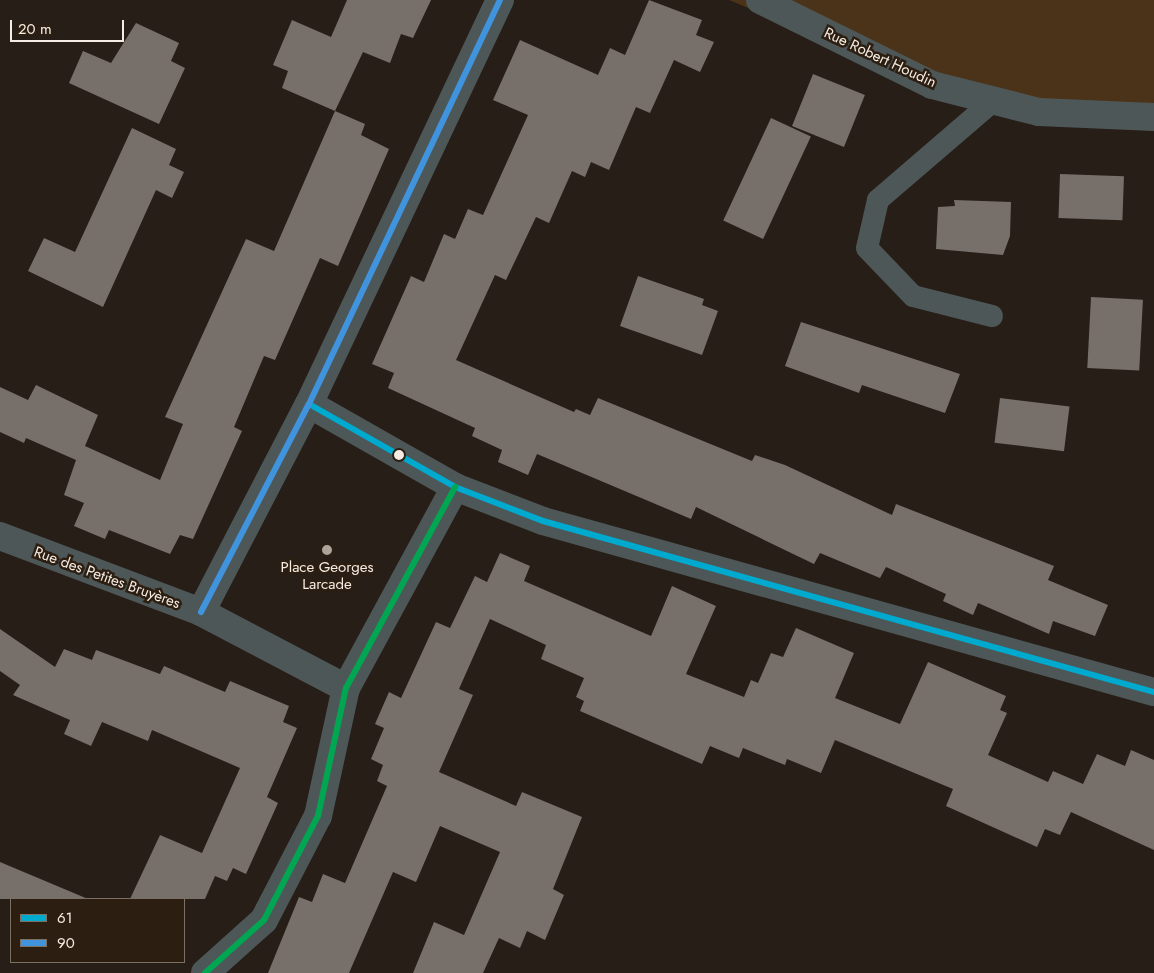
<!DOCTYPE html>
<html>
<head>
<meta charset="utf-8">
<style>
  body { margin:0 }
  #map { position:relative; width:1154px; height:973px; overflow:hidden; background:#261e17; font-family:Jost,sans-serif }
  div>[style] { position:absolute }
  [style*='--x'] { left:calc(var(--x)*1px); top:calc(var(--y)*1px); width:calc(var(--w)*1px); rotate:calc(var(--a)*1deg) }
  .green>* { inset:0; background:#4b331a }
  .building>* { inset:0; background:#77706a; transform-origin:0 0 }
  .service>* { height:22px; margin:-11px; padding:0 11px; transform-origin:11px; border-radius:11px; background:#4e5758 }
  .minor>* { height:28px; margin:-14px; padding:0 14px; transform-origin:14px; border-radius:14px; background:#4e5758 }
  .bus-1>* { height:6px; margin:-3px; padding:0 3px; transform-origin:3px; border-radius:3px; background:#00a9ce }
  .bus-2>* { height:6px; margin:-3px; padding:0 3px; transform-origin:3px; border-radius:3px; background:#4094de }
  .bus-3>* { height:6px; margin:-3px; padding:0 3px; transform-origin:3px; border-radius:3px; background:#00a651 }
  .dots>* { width:14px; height:14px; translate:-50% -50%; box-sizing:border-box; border:2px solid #2c1e11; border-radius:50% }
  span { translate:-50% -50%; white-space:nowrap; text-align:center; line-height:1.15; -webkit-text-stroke:5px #2c1e11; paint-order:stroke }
  .street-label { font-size:15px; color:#f5ece3 }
  .poi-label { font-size:15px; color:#f5ece3 }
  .legend { position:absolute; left:10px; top:898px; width:175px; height:65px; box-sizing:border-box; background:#2c1e11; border:1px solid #7c7065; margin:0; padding:6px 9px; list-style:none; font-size:15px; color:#f5ece3 }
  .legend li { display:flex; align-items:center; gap:10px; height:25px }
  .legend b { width:25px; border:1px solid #7c7065 }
  .scale { position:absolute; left:10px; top:20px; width:114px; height:22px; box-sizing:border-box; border:2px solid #f5ece3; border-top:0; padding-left:6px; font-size:15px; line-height:18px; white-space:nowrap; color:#f5ece3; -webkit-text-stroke:4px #2c1e11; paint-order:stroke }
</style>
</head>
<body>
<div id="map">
  <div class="green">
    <div style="clip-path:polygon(729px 0,1154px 0,1154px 114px,1014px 118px)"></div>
  </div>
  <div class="building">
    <div style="clip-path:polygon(347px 0,431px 0,413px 38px,401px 34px,390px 63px,363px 52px,335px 111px,282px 88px,288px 71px,273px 65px,292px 20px,331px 37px)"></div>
    <div style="clip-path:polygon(649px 0,702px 20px,696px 35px,714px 42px,700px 72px,674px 60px,650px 113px,636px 107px,609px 170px,591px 162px,585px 177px,572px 171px,549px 223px,536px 217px,506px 280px,495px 275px,456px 360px,574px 412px,576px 409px,590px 415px,598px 398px,752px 461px,755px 455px,785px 465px,892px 515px,896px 504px,1054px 566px,1048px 580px,1108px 605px,1095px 636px,1053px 621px,1049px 634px,978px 603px,973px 615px,943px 601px,946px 594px,886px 567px,880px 578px,820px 553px,814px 564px,696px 507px,691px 519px,537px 454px,528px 475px,498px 462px,502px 450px,472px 436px,475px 428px,388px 388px,394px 373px,372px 364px,411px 276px,424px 282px,444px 234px,455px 239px,468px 209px,483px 215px,528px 115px,493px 100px,520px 40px,598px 75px,610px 48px,625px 55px)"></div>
    <div style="clip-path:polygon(136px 23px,179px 43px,171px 61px,185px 68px,159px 124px,69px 83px,83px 51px,111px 63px)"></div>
    <div style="left:813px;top:74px;width:56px;height:56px;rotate:22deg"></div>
    <div style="clip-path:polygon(335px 111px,365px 124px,361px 135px,389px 149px,338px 266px,320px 258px,275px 360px,264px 356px,234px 427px,242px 431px,193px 539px,180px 535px,170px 554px,109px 530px,105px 539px,74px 526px,84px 503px,64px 495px,76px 460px,26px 438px,24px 443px,0 432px,0 387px,28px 400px,36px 385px,98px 415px,85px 446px,160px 480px,183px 424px,165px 417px,246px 239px,274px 251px)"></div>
    <div style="left:771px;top:118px;width:44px;height:113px;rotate:25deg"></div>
    <div style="clip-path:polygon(132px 128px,176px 149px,169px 165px,184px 172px,172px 198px,156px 190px,103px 307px,28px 271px,44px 238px,75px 252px)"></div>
    <div style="left:1060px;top:174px;width:64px;height:44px;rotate:2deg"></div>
    <div style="clip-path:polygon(954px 200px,1011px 202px,1010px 236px,1003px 255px,936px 249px,938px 207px,955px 206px)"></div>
    <div style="clip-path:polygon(638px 276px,704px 299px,702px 305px,718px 311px,702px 355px,620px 326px)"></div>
    <div style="left:1091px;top:297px;width:52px;height:71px;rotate:3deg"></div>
    <div style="clip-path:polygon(801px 322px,960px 374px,945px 413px,862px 385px,859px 393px,785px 366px)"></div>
    <div style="left:1000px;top:398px;width:70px;height:45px;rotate:7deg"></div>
    <div style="clip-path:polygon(500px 553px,530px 566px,524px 581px,651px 636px,672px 586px,716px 606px,686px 674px,744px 697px,751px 680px,758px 683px,771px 653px,783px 657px,796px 628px,854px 653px,835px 698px,900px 724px,928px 662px,1006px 696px,1000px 710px,1007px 713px,988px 755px,1048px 782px,1053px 771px,1083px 784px,1097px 754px,1125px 766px,1131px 750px,1154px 760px,1154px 850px,1071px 812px,1060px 835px,1045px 829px,1037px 847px,946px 806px,953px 789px,835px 740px,821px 773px,787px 759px,785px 765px,743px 748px,739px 758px,710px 746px,702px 764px,580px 711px,584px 701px,576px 697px,584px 678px,541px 659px,546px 645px,490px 619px,459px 689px,473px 695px,439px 772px,516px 806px,522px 792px,582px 817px,553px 889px,564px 895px,545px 940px,527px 931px,520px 948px,499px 938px,483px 973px,413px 973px,434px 922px,464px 935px,500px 852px,440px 826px,416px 882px,393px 872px,349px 973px,268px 973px,299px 897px,312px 902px,323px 874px,345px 883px,387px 786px,377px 781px,383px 765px,371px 759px,384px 728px,375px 724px,389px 692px,401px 698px,436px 622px,450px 628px,475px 576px,487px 582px)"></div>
    <div style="clip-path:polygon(0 629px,55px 667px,64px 649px,92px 660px,96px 650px,160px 674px,164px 666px,225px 692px,230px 681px,289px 706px,283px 722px,297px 728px,267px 797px,278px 803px,246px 874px,233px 868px,227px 881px,215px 876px,205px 899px,130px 899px,160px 835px,202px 853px,240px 768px,152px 730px,148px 741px,102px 722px,91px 746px,64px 734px,70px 720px,13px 695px,20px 685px,0 671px)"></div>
    <div style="clip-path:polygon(0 862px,88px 899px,0 899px)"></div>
  </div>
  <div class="service">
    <div style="--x:992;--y:316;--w:81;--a:-165.8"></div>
    <div style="--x:913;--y:296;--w:66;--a:-133.8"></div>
    <div style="--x:867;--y:248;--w:49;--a:-77.1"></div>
    <div style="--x:878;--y:200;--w:152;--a:-40.7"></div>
  </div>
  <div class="minor">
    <div style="--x:760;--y:0;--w:192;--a:26.3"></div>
    <div style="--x:932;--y:85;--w:110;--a:14.2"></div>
    <div style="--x:1039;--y:112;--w:115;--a:2.5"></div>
    <div style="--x:309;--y:404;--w:168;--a:29.6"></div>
    <div style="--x:455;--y:487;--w:94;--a:21.1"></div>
    <div style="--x:543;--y:521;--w:634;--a:15.64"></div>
    <div style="--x:0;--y:536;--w:215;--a:20.7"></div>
    <div style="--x:201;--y:612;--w:164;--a:27.7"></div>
    <div style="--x:201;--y:612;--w:234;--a:-62.6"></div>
    <div style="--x:309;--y:404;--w:447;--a:-64.7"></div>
    <div style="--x:205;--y:973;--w:79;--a:-41.9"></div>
    <div style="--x:264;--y:920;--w:117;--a:-62.6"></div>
    <div style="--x:318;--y:816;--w:131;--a:-77.7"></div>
    <div style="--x:346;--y:688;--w:229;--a:-61.5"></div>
  </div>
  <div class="bus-1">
    <div style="--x:309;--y:404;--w:168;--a:29.6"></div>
    <div style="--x:455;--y:487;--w:94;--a:21.1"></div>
    <div style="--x:543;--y:521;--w:634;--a:15.64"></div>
  </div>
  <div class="bus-2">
    <div style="--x:201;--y:612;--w:234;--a:-62.6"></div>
    <div style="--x:309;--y:404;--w:447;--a:-64.7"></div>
  </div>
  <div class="bus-3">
    <div style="--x:205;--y:973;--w:79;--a:-41.9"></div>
    <div style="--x:264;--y:920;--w:117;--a:-62.6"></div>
    <div style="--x:318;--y:816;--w:131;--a:-77.7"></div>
    <div style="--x:346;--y:688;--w:229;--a:-61.5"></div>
  </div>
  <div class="dots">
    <div style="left:399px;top:455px;background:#f5ece3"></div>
    <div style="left:327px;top:550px;background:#ada49c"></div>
  </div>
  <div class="street-label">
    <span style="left:880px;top:58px;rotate:25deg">Rue Robert Houdin</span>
    <span style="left:107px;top:578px;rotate:20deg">Rue des Petites Bruyères</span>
  </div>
  <div class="poi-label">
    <span style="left:327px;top:576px">Place Georges<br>Larcade</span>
  </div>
  <ul class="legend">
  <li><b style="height:6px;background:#00a9ce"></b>61</li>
  <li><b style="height:6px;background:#4094de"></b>90</li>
  </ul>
  <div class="scale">20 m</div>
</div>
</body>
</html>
